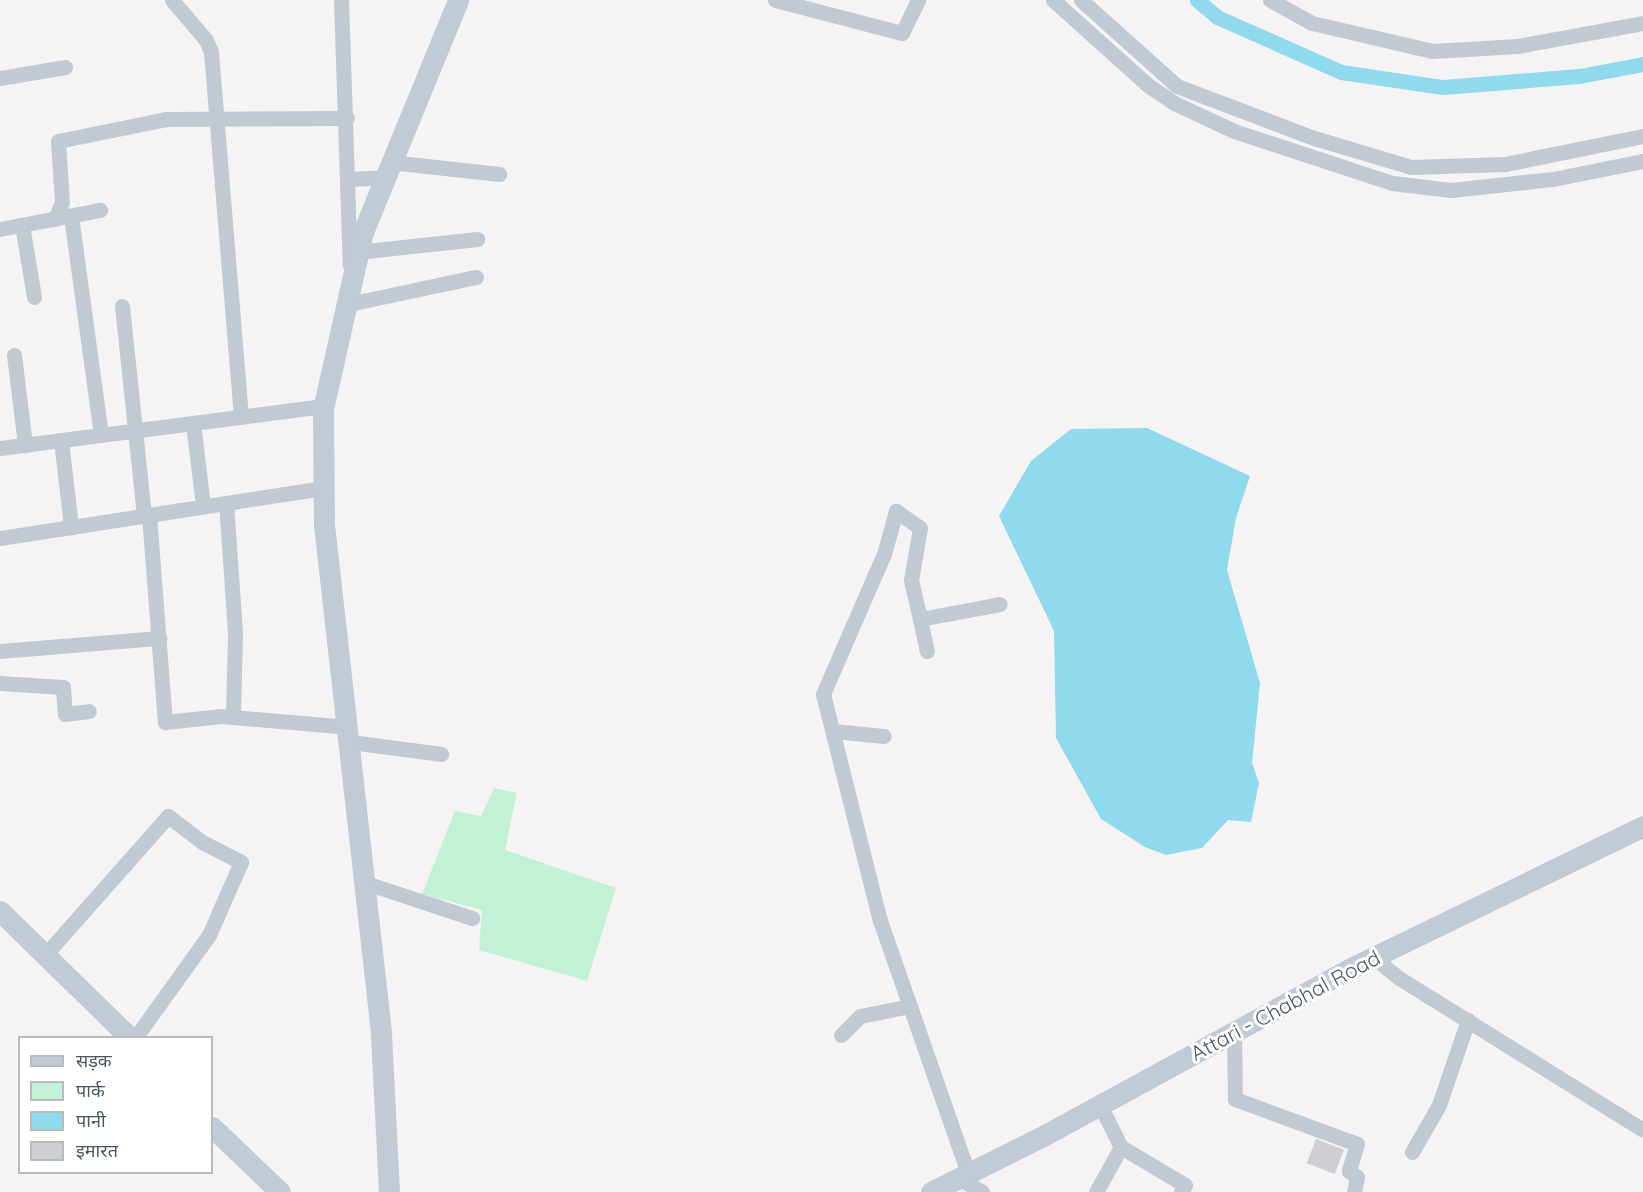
<!DOCTYPE html>
<html>
<head>
<meta charset="utf-8">
<style>
  body { margin:0 }
  #map { position:relative; width:1643px; height:1192px; overflow:hidden; background:#f5f3f3; font-family:Quicksand,"Noto Sans Devanagari",sans-serif }
  div>[style] { position:absolute }
  [style*='--x'] { left:calc(var(--x)*1px); top:calc(var(--y)*1px); width:calc(var(--w)*1px); rotate:calc(var(--a)*1deg) }
  .green>* { inset:0; background:#c3f1d5 }
  .water>* { inset:0; background:#90daee }
  .canal>* { height:15px; margin:-7.5px; padding:0 7.5px; transform-origin:7.5px; border-radius:7.5px; background:#90daee }
  .building>* { inset:0; background:#cdcfd5; transform-origin:0 0 }
  .street>* { height:15px; margin:-7.5px; padding:0 7.5px; transform-origin:7.5px; border-radius:7.5px; background:#c1cad2 }
  .secondary>* { height:21px; margin:-10.5px; padding:0 10.5px; transform-origin:10.5px; border-radius:10.5px; background:#c1cbd6 }
  span { translate:-50% -50%; white-space:nowrap; text-align:center; line-height:1.15; -webkit-text-stroke:6px #fff; paint-order:stroke }
  .street-label { font-size:21px; color:#4a5661 }
  .legend { position:absolute; left:18px; top:1036px; width:195px; height:138px; box-sizing:border-box; background:#fff; border:2px solid #b7bbc0; margin:0; padding:8px 10px; list-style:none; font-size:18px; color:#4a5661 }
  .legend li { display:flex; align-items:center; gap:12px; height:30px }
  .legend b { width:30px; border:2px solid #b7bbc0 }
</style>
</head>
<body>
<div id="map">
  <div class="green">
    <div style="clip-path:polygon(494px 788px,517px 793px,505px 850px,616px 888px,587px 981px,479px 950px,482px 910px,422px 894px,455px 811px,481px 816px)"></div>
  </div>
  <div class="water">
    <div style="clip-path:polygon(1147px 428px,1250px 476px,1236px 518px,1227px 570px,1260px 683px,1252px 763px,1259px 783px,1251px 822px,1228px 820px,1202px 848px,1166px 855px,1145px 847px,1101px 819px,1056px 738px,1054px 631px,999px 516px,1031px 461px,1071px 429px)"></div>
  </div>
  <div class="canal">
    <div style="--x:1197;--y:0;--w:26;--a:40"></div>
    <div style="--x:1217;--y:17;--w:136;--a:23.9"></div>
    <div style="--x:1341;--y:72;--w:103;--a:8.4"></div>
    <div style="--x:1443;--y:87;--w:136;--a:-4.6"></div>
    <div style="--x:1579;--y:76;--w:65;--a:-10.6"></div>
  </div>
  <div class="building">
    <div style="left:1316px;top:1139px;width:30px;height:26px;rotate:21deg"></div>
  </div>
  <div class="street">
    <div style="--x:172;--y:0;--w:52;--a:49.6"></div>
    <div style="--x:206;--y:40;--w:13;--a:67"></div>
    <div style="--x:211;--y:52;--w:366;--a:85.3"></div>
    <div style="--x:341;--y:0;--w:265;--a:88.1"></div>
    <div style="--x:775;--y:0;--w:131;--a:14.6"></div>
    <div style="--x:902;--y:33;--w:37;--a:-64"></div>
    <div style="--x:1053;--y:0;--w:129;--a:41.9"></div>
    <div style="--x:1149;--y:86;--w:30;--a:34"></div>
    <div style="--x:1174;--y:103;--w:66;--a:25"></div>
    <div style="--x:1234;--y:131;--w:166;--a:18.2"></div>
    <div style="--x:1392;--y:183;--w:59;--a:6.8"></div>
    <div style="--x:1451;--y:190;--w:103;--a:-6.2"></div>
    <div style="--x:1553;--y:179;--w:92;--a:-11.3"></div>
    <div style="--x:1081;--y:0;--w:129;--a:41.9"></div>
    <div style="--x:1177;--y:86;--w:147;--a:20.8"></div>
    <div style="--x:1314;--y:138;--w:101;--a:16.6"></div>
    <div style="--x:1411;--y:167;--w:94;--a:-1.8"></div>
    <div style="--x:1505;--y:164;--w:141;--a:-11.5"></div>
    <div style="--x:1270;--y:0;--w:48;--a:28.7"></div>
    <div style="--x:1312;--y:23;--w:123;--a:13.1"></div>
    <div style="--x:1432;--y:51;--w:86;--a:-3.3"></div>
    <div style="--x:1518;--y:46;--w:127;--a:-10.4"></div>
    <div style="--x:0;--y:78;--w:66;--a:-9.6"></div>
    <div style="--x:390;--y:162;--w:110;--a:6.3"></div>
    <div style="--x:348;--y:179;--w:35;--a:-3"></div>
    <div style="--x:71;--y:216;--w:221;--a:82.2"></div>
    <div style="--x:55;--y:219;--w:18;--a:-68"></div>
    <div style="--x:62;--y:202;--w:61;--a:-93.8"></div>
    <div style="--x:58;--y:141;--w:110;--a:-11.5"></div>
    <div style="--x:166;--y:119;--w:181;--a:-0.3"></div>
    <div style="--x:22;--y:225;--w:73;--a:80.5"></div>
    <div style="--x:0;--y:229;--w:102;--a:-10.8"></div>
    <div style="--x:357;--y:252;--w:121;--a:-6.2"></div>
    <div style="--x:344;--y:305;--w:135;--a:-12"></div>
    <div style="--x:122;--y:306;--w:210;--a:84"></div>
    <div style="--x:14;--y:355;--w:91;--a:83"></div>
    <div style="--x:193;--y:423;--w:84;--a:83.1"></div>
    <div style="--x:61;--y:440;--w:88;--a:83.4"></div>
    <div style="--x:0;--y:448;--w:326;--a:-7.4"></div>
    <div style="--x:226;--y:503;--w:130;--a:86"></div>
    <div style="--x:235;--y:633;--w:84;--a:91.4"></div>
    <div style="--x:149;--y:515;--w:208;--a:85.6"></div>
    <div style="--x:165;--y:722;--w:56;--a:-6.1"></div>
    <div style="--x:221;--y:716;--w:128;--a:4.9"></div>
    <div style="--x:0;--y:538;--w:327;--a:-8.8"></div>
    <div style="--x:920;--y:619;--w:33;--a:78"></div>
    <div style="--x:0;--y:651;--w:160;--a:-4.7"></div>
    <div style="--x:0;--y:683;--w:63;--a:3.6"></div>
    <div style="--x:63;--y:687;--w:27;--a:86"></div>
    <div style="--x:65;--y:714;--w:24;--a:-7"></div>
    <div style="--x:833;--y:731;--w:51;--a:5.6"></div>
    <div style="--x:351;--y:742;--w:91;--a:7.6"></div>
    <div style="--x:366;--y:883;--w:112;--a:18.3"></div>
    <div style="--x:45;--y:955;--w:186;--a:-48.5"></div>
    <div style="--x:168;--y:816;--w:43;--a:37.4"></div>
    <div style="--x:202;--y:842;--w:44;--a:27.1"></div>
    <div style="--x:241;--y:862;--w:80;--a:113.7"></div>
    <div style="--x:209;--y:935;--w:127;--a:125.7"></div>
    <div style="--x:1373;--y:957;--w:33;--a:39"></div>
    <div style="--x:1399;--y:978;--w:287;--a:31.9"></div>
    <div style="--x:1234;--y:1031;--w:68;--a:89.2"></div>
    <div style="--x:1235;--y:1099;--w:130;--a:20.2"></div>
    <div style="--x:1357;--y:1144;--w:28;--a:107"></div>
    <div style="--x:1349;--y:1171;--w:10;--a:37"></div>
    <div style="--x:1357;--y:1177;--w:15;--a:101"></div>
    <div style="--x:841;--y:1035;--w:27;--a:-45"></div>
    <div style="--x:860;--y:1016;--w:51;--a:-11.3"></div>
    <div style="--x:1121;--y:1147;--w:74;--a:30.7"></div>
    <div style="--x:1185;--y:1185;--w:8;--a:120"></div>
    <div style="--x:1412;--y:1152;--w:54;--a:-60.1"></div>
    <div style="--x:1439;--y:1105;--w:90;--a:-71.2"></div>
    <div style="--x:968;--y:1173;--w:267;--a:-109.2"></div>
    <div style="--x:880;--y:921;--w:234;--a:-104.1"></div>
    <div style="--x:823;--y:694;--w:153;--a:-66.5"></div>
    <div style="--x:884;--y:554;--w:45;--a:-74.4"></div>
    <div style="--x:896;--y:511;--w:29;--a:35"></div>
    <div style="--x:920;--y:528;--w:53;--a:99.8"></div>
    <div style="--x:911;--y:580;--w:40;--a:77"></div>
    <div style="--x:920;--y:619;--w:81;--a:-10.6"></div>
    <div style="--x:959;--y:1178;--w:27;--a:31"></div>
    <div style="--x:1096;--y:1192;--w:51;--a:-60.9"></div>
    <div style="--x:1121;--y:1147;--w:47;--a:-116.6"></div>
  </div>
  <div class="secondary">
    <div style="--x:0;--y:911;--w:182;--a:44.3"></div>
    <div style="--x:212;--y:1127;--w:94;--a:43.7"></div>
    <div style="--x:389;--y:1192;--w:160;--a:-92.9"></div>
    <div style="--x:381;--y:1032;--w:510;--a:-96.41"></div>
    <div style="--x:324;--y:525;--w:116;--a:-90.5"></div>
    <div style="--x:323;--y:409;--w:181;--a:-77.3"></div>
    <div style="--x:363;--y:232;--w:251;--a:-67.7"></div>
    <div style="--x:931;--y:1192;--w:125;--a:-26.6"></div>
    <div style="--x:1043;--y:1136;--w:346;--a:-28.6"></div>
    <div style="--x:1347;--y:970;--w:329;--a:-25.9"></div>
  </div>
  <div class="street-label">
    <span style="left:1285px;top:1005px;rotate:-28deg">Attari - Chabhal Road</span>
  </div>
  <ul class="legend">
  <li><b style="height:8px;background:#c1cbd6"></b>सड़क</li>
  <li><b style="height:16px;background:#c3f1d5"></b>पार्क</li>
  <li><b style="height:16px;background:#90daee"></b>पानी</li>
  <li><b style="height:16px;background:#cdcfd5"></b>इमारत</li>
  </ul>
</div>
</body>
</html>
